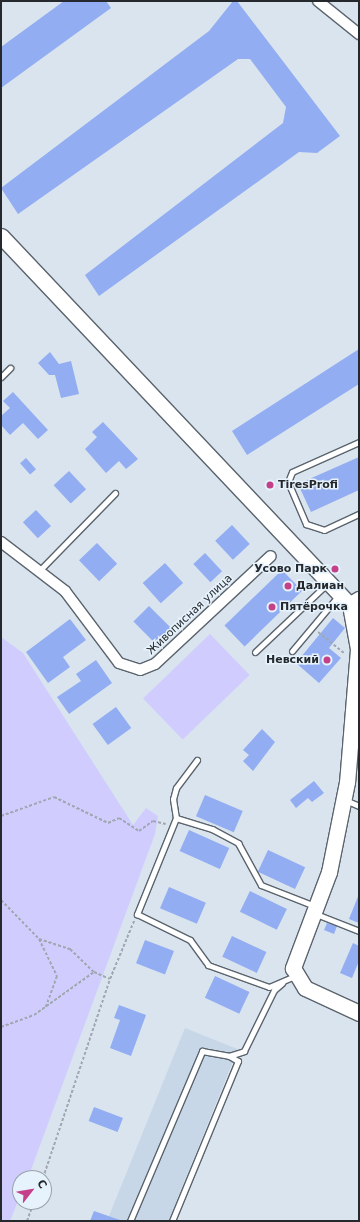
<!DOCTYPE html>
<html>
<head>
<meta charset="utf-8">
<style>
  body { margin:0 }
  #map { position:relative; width:360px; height:1222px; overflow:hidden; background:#d9e4ef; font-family:"DejaVu Sans",sans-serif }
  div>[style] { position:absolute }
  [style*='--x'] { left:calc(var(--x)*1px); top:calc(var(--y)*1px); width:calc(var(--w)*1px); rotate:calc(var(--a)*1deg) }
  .built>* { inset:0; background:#c7d7e7; transform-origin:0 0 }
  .green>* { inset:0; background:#d0cdfe; transform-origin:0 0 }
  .building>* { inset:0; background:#92adf1; transform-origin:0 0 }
  .path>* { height:2px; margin-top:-1px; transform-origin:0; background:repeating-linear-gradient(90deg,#9fa7b0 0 3px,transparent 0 5px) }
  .roads { filter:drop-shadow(1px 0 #5b646d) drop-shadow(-1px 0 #5b646d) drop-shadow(0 1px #5b646d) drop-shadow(0 -1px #5b646d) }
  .lane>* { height:5px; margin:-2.5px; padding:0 2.5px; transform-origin:2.5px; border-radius:2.5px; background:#fff }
  .street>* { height:10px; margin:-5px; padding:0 5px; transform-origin:5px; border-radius:5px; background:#fff }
  .secondary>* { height:15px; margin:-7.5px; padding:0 7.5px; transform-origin:7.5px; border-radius:7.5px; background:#fff }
  .dots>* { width:11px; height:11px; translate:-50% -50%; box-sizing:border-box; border:2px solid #e6f2fc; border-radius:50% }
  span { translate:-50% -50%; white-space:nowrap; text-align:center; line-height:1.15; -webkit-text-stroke:3px #e6f2fc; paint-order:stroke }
  .poi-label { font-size:11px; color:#25292d; font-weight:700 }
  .left { translate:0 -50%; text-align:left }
  .right { translate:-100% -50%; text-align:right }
  .street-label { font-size:11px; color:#25292d }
  .frame { position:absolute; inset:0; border:2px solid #25292d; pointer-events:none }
  .north { position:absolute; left:12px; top:1170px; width:40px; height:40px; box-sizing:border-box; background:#e6f2fc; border:1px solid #99a2a9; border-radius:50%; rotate:59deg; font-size:11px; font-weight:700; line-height:16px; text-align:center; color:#25292d }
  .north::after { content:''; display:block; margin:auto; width:14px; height:18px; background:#c44189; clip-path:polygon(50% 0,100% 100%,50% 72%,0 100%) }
</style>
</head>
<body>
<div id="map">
  <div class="built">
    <div style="left:185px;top:1028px;width:57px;height:208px;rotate:22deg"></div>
  </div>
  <div class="green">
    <div style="left:210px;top:634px;width:57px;height:93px;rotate:46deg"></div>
    <div style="clip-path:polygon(1px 637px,23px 653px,133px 825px,146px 808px,158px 816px,155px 834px,28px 1178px,20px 1178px,20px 1196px,10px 1221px,1px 1221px)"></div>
  </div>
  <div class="building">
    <div style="clip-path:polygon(64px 1px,106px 1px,111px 8px,1px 88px,1px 47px)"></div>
    <div style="clip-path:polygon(233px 1px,237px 1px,340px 136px,317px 153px,299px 152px,99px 296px,85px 275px,283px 123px,286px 107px,250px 59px,238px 59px,18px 214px,1px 188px,209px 31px)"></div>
    <div style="clip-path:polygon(359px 349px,359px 384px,247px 455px,232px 431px)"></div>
    <div style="clip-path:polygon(50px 352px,59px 364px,71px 361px,79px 394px,61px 398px,55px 375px,49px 375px,38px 363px)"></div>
    <div style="clip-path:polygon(13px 392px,48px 430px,38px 439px,23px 423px,10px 435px,1px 425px,1px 416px,10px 408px,3px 401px)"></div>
    <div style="clip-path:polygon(103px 422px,138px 459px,126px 469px,119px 461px,106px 473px,85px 449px,97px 437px,92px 432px)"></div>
    <div style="clip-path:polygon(359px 457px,359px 490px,311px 512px,298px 484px)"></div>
    <div style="left:26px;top:458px;width:15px;height:8px;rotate:48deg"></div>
    <div style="left:69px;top:471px;width:25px;height:21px;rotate:47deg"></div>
    <div style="left:36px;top:510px;width:22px;height:18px;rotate:47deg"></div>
    <div style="left:232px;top:525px;width:26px;height:23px;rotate:47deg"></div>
    <div style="left:97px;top:543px;width:29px;height:25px;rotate:46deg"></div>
    <div style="left:205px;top:553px;width:25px;height:16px;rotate:47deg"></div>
    <div style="left:165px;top:563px;width:27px;height:30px;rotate:48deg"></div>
    <div style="left:282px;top:570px;width:29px;height:80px;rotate:46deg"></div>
    <div style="left:149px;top:606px;width:33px;height:22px;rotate:45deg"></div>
    <div style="clip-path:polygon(333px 618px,345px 628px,329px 648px,341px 658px,319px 683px,296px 663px)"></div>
    <div style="clip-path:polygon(70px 619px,86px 640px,63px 657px,70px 667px,48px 683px,26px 652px)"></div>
    <div style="clip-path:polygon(96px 660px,112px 683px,69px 714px,57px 697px,81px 681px,76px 674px)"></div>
    <div style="left:116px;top:707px;width:26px;height:29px;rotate:54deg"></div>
    <div style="clip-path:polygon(262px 729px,275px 742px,253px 771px,243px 761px,249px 755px,243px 750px)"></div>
    <div style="clip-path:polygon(314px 781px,324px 793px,312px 802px,308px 798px,296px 808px,290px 800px)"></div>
    <div style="left:205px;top:795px;width:41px;height:23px;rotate:23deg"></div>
    <div style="left:189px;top:830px;width:44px;height:23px;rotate:24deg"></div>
    <div style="left:268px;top:850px;width:41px;height:24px;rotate:25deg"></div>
    <div style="left:169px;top:887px;width:40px;height:23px;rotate:23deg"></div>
    <div style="left:250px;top:891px;width:41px;height:23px;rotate:26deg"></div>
    <div style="clip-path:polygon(359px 894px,359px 923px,349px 919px)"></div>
    <div style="clip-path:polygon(327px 923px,337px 926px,334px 934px,324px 930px)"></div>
    <div style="left:232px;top:936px;width:38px;height:23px;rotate:25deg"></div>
    <div style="left:145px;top:940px;width:31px;height:25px;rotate:21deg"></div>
    <div style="clip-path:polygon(353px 943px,359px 946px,359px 961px,352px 978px,340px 973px)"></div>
    <div style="left:215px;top:976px;width:38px;height:24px;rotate:25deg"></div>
    <div style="clip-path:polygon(119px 1005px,146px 1015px,131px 1056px,110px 1048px,120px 1020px,114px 1018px)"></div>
    <div style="left:94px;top:1107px;width:31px;height:15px;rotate:21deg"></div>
    <div style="clip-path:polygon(94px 1211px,120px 1220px,120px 1221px,90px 1221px)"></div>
  </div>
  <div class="path">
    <div style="--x:318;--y:632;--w:35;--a:39"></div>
    <div style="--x:1;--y:816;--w:56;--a:-19.7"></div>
    <div style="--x:54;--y:797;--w:60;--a:25.7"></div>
    <div style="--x:108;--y:823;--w:12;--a:-24"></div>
    <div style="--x:119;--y:818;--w:24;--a:33"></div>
    <div style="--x:139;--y:831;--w:17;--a:-36"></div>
    <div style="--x:153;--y:821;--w:13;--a:13"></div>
    <div style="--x:1;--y:900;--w:54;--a:45.7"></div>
    <div style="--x:39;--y:939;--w:33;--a:18"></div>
    <div style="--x:70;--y:949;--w:33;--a:44"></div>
    <div style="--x:94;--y:972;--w:17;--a:24"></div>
    <div style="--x:39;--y:939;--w:41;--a:64.1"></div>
    <div style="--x:57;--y:976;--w:33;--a:110"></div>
    <div style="--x:1;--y:1027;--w:35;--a:-20"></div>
    <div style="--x:34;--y:1015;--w:74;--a:-35.6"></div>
    <div style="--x:43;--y:1178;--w:210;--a:-71.4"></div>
    <div style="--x:110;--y:979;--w:63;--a:-67.5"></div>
    <div style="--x:27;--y:1221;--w:20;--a:-70"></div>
  </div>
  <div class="roads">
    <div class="lane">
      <div style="--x:1;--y:377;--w:13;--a:-45"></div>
      <div style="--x:359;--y:442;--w:73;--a:155.9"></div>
      <div style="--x:292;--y:472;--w:11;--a:112"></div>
      <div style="--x:288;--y:482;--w:46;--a:66.8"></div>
      <div style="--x:306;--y:524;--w:19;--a:18"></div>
      <div style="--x:324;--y:530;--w:38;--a:-25"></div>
      <div style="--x:39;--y:571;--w:109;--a:-45.7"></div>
      <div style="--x:292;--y:651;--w:73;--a:-50"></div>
      <div style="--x:255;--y:652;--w:100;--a:-43.4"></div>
      <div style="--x:197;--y:760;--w:35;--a:127"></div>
      <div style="--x:176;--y:788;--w:11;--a:105"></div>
      <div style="--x:173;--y:799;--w:19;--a:81"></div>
      <div style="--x:176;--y:818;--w:104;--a:112.1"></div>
      <div style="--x:137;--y:914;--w:59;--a:26.1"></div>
      <div style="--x:190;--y:940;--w:31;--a:54"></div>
      <div style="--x:208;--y:965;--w:65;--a:19.8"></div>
      <div style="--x:269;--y:987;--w:28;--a:-23"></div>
      <div style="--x:345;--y:800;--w:15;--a:23"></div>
      <div style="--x:176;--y:818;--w:38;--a:17"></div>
      <div style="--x:212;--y:829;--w:30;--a:28"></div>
      <div style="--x:238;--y:843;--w:48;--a:61.3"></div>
      <div style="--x:261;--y:885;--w:58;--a:21.3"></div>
      <div style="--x:316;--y:914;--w:46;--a:21.6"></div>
      <div style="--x:130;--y:1221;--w:185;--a:-67"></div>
      <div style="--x:202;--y:1051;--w:27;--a:10"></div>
      <div style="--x:172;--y:1221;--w:173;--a:-67.6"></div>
      <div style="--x:238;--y:1061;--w:10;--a:-151"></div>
      <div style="--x:229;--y:1056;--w:16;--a:-18"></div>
      <div style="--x:244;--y:1051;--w:68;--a:-63.8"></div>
      <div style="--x:274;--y:990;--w:11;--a:-41"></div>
    </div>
    <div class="street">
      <div style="--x:318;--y:1;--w:53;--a:38.8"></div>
      <div style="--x:1;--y:542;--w:81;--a:37.4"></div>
      <div style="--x:65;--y:591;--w:90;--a:53.1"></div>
      <div style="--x:119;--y:663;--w:22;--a:18"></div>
      <div style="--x:140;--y:670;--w:16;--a:-22"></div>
      <div style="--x:155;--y:664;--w:158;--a:-43"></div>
      <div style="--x:348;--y:603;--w:13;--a:-29"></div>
    </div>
    <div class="secondary">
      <div style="--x:1;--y:236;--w:508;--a:46.6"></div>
      <div style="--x:350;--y:605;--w:45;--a:79.7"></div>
      <div style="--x:358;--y:649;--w:133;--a:94.7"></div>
      <div style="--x:347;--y:782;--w:92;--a:101.3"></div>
      <div style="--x:329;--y:872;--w:103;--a:110.6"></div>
      <div style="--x:293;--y:968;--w:23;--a:59"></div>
      <div style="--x:305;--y:988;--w:60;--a:24.8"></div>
    </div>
  </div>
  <div class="dots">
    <div style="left:270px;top:485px;background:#c44189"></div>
    <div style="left:335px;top:569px;background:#c44189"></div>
    <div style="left:288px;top:586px;background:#c44189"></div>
    <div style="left:272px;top:607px;background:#c44189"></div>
    <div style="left:327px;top:660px;background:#c44189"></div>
  </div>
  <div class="poi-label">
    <span class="left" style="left:278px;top:485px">TiresProfi</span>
    <span class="right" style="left:327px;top:569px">Усово Парк</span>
    <span class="left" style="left:296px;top:586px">Далиан</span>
    <span class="left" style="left:280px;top:607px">Пятёрочка</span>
    <span class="right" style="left:319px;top:660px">Невский</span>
  </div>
  <div class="street-label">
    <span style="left:190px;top:615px;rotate:-43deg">Живописная улица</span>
  </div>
  <div class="frame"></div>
  <div class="north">С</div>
</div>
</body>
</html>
